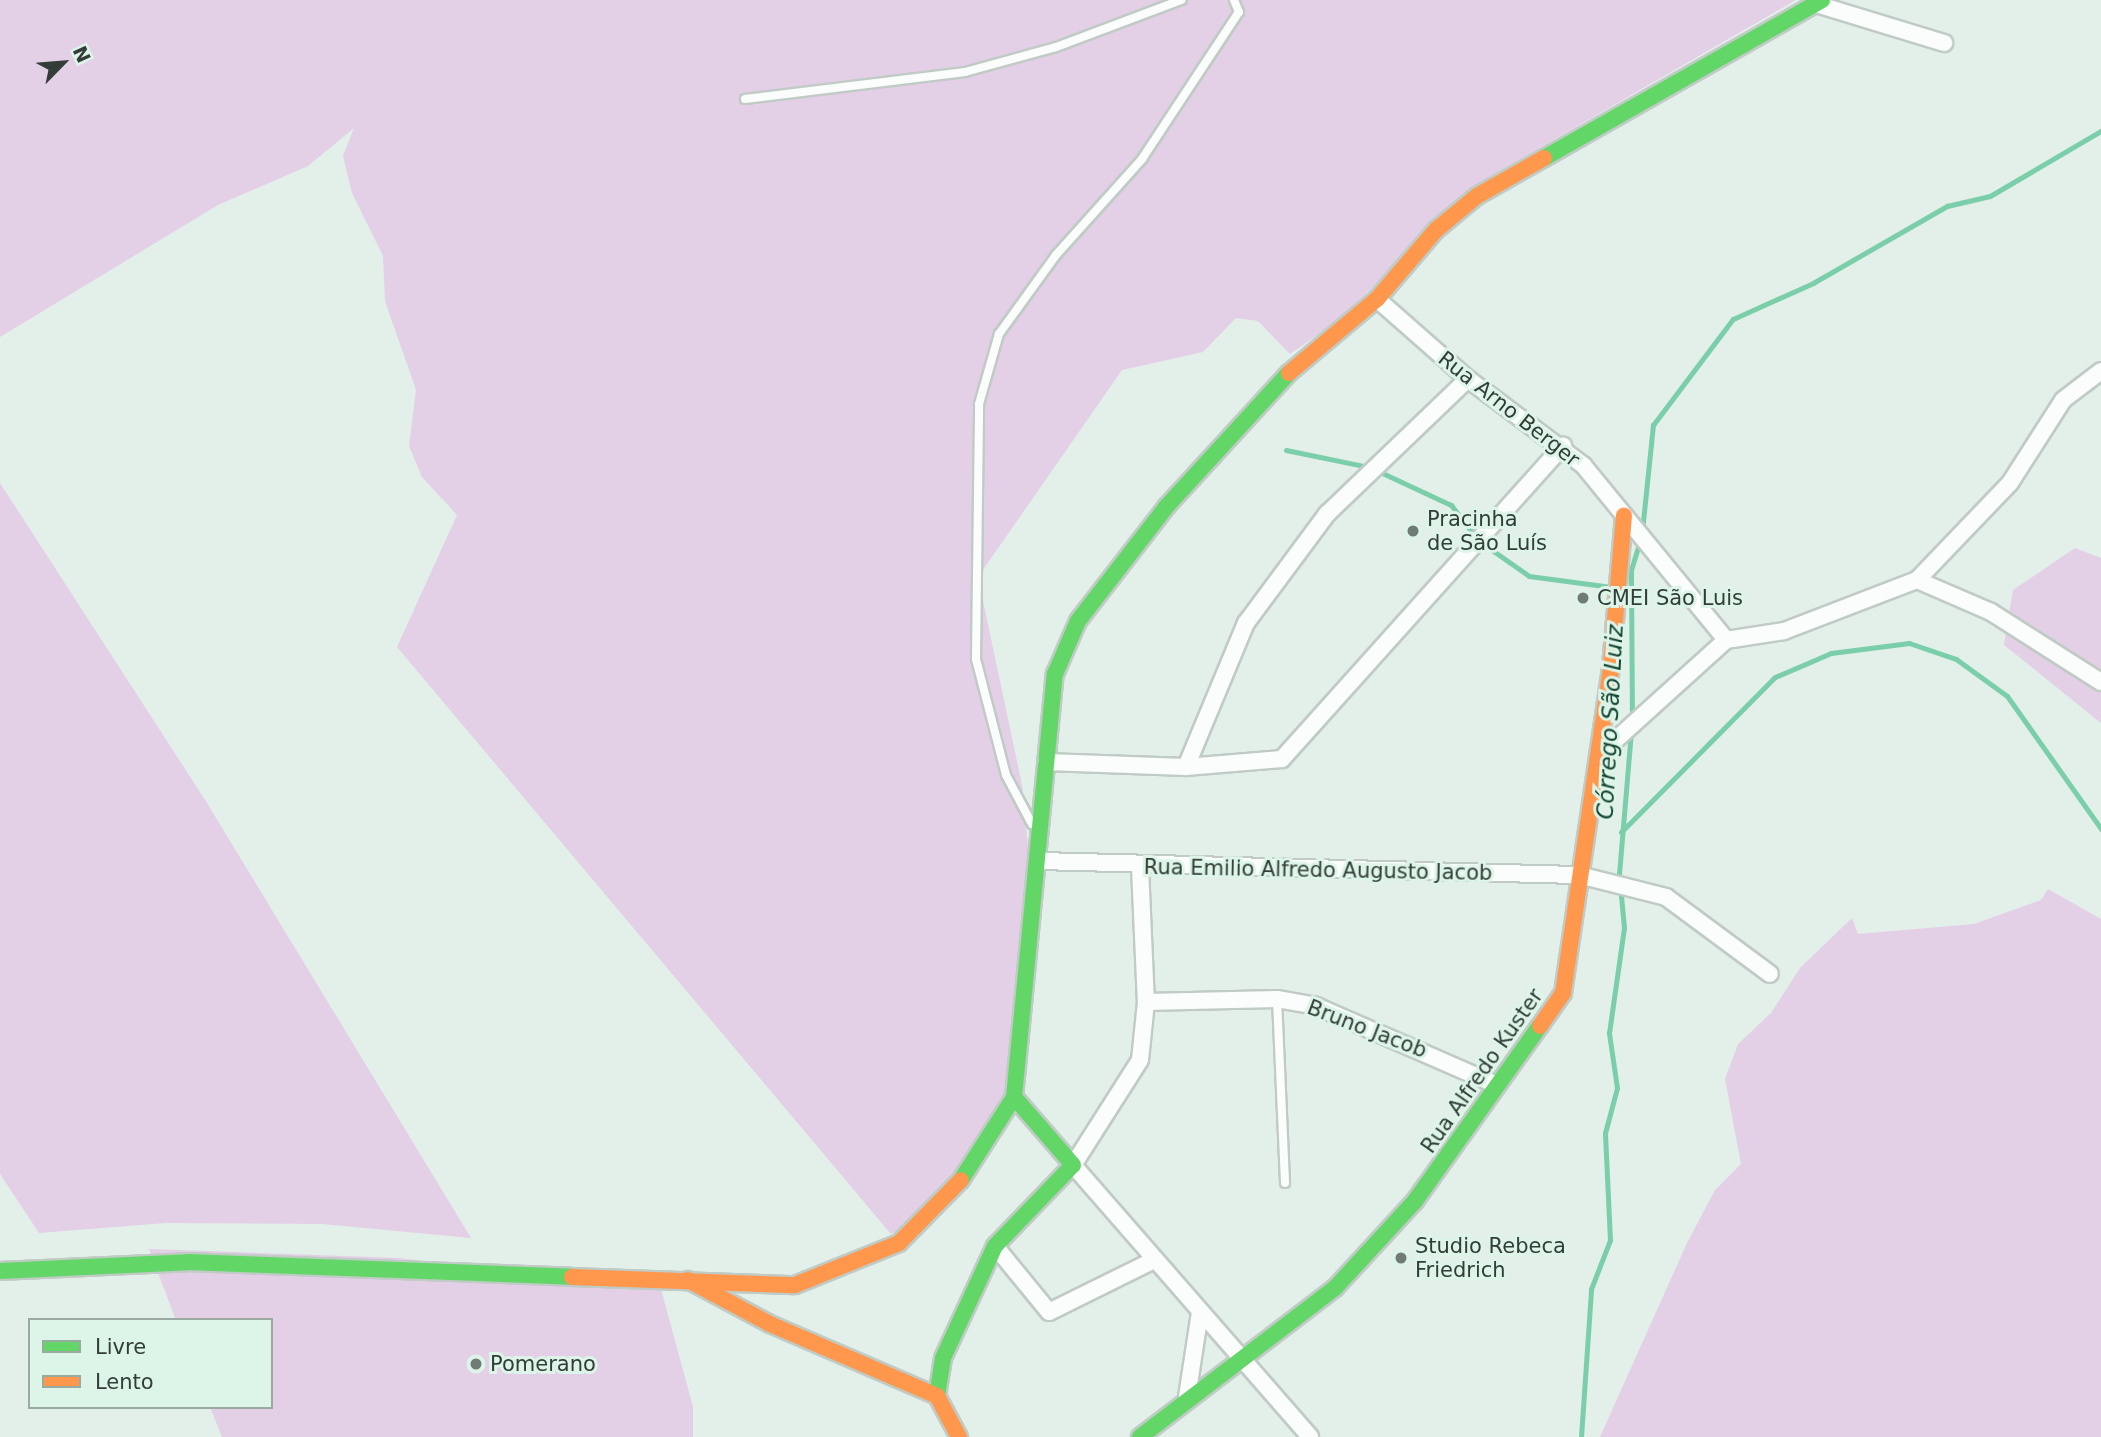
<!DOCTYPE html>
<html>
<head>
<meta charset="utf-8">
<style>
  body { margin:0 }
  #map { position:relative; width:2101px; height:1437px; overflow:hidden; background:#e3efe9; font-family:"DejaVu Sans",sans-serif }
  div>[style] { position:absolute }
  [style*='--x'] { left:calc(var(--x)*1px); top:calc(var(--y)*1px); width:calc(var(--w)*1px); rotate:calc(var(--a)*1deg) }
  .green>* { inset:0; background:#e3cfe6 }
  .stream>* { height:5px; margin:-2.5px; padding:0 2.5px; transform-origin:2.5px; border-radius:2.5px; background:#7acea9 }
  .roads { filter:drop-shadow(2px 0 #c0cbc5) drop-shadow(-2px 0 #c0cbc5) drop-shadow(0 2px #c0cbc5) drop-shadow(0 -2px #c0cbc5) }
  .lane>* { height:8px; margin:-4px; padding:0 4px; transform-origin:4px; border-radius:4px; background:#fbfdfc }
  .street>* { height:16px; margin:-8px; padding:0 8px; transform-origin:8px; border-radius:8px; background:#fbfdfc }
  .fast>* { height:16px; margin:-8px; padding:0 8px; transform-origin:8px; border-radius:8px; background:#63d668 }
  .slow>* { height:16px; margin:-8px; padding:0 8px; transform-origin:8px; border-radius:8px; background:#ff974d }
  .dots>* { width:19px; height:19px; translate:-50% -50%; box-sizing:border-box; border:4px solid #ddf5e8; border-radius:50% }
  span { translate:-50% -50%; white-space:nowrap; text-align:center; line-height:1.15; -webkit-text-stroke:6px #ddf5e8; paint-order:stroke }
  .street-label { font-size:21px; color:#333d37 }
  .poi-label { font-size:21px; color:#333d37 }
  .left { translate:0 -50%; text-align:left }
  .water-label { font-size:23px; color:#13432f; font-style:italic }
  .legend { position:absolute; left:28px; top:1318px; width:245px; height:91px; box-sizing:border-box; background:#ddf5e8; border:2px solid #99aba1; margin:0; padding:9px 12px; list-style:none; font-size:21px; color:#333d37 }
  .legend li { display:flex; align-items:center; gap:14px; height:35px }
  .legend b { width:35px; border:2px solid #99aba1 }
  .north { position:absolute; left:28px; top:28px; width:70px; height:70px; -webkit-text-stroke:5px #ddf5e8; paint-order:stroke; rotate:65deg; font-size:19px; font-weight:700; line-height:28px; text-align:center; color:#333d37 }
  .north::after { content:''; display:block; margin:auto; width:24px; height:32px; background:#333d37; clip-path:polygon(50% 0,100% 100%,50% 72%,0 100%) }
</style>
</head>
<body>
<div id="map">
  <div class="green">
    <div style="clip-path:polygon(0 0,1796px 0,1496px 173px,1333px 324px,1290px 354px,1258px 321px,1236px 318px,1203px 352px,1122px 370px,978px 577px,1022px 785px,1033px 898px,1021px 1047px,992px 1136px,929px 1209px,891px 1234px,397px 647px,457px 515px,422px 477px,409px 446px,416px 390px,385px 301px,383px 256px,352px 193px,343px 156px,354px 128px,308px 166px,218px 205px,0 337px)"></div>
    <div style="clip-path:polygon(0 483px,207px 803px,471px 1238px,322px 1224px,166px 1223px,39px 1233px,0 1174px)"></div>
    <div style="clip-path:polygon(2075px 548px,2101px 558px,2101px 723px,2004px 645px,2013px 590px)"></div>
    <div style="clip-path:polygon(2048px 889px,2101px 919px,2101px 1437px,1600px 1437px,1687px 1243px,1715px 1190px,1741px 1164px,1725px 1079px,1738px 1044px,1771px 1013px,1800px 968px,1852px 918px,1858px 934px,1974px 924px,2041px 900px)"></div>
    <div style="clip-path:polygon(149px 1249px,398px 1258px,661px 1289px,693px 1407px,693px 1437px,222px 1437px,210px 1407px,271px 1407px,271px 1320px,176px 1320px)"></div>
  </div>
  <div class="stream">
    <div style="--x:1286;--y:450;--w:85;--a:11.6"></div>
    <div style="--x:1378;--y:471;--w:81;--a:25"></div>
    <div style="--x:1451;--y:505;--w:46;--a:52.1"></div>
    <div style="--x:1479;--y:541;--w:61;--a:35"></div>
    <div style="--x:1529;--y:576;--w:83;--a:7.6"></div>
    <div style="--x:1642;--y:531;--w:107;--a:-84.1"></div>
    <div style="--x:1653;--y:425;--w:133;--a:-53"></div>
    <div style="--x:1733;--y:319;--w:88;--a:-24.2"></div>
    <div style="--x:1813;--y:283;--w:155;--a:-29.9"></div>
    <div style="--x:1947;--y:206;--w:44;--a:-13.1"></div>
    <div style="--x:1990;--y:196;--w:129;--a:-30.4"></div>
    <div style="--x:1632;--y:721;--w:151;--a:-90.4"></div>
    <div style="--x:1631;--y:570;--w:31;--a:-73"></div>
    <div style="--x:1621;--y:832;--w:218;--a:-45.2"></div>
    <div style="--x:1775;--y:677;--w:61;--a:-23.2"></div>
    <div style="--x:1831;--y:653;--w:79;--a:-7.3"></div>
    <div style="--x:1909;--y:643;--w:50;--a:18.8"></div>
    <div style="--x:1956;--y:659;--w:63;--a:36"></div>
    <div style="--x:2007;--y:696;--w:163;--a:54.7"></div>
    <div style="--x:1581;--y:1437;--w:148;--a:-86.1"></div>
    <div style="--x:1591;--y:1289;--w:53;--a:-68.8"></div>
    <div style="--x:1610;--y:1240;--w:107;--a:-92.7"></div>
    <div style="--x:1605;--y:1133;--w:47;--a:-75.1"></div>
    <div style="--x:1617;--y:1088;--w:56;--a:-98.3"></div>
    <div style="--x:1609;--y:1033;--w:106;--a:-81.9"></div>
    <div style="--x:1624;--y:928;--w:54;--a:-95.3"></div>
    <div style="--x:1619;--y:874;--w:144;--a:-85.2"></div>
  </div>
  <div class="roads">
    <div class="lane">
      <div style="--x:745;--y:99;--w:222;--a:-7"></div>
      <div style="--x:965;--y:72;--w:94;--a:-15.4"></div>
      <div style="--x:1056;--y:47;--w:134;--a:-20.6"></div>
      <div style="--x:1032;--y:824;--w:55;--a:-118"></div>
      <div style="--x:1006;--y:775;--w:120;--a:-104.5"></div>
      <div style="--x:976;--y:659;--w:255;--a:-89.3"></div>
      <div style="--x:979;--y:404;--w:73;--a:-74.1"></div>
      <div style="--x:999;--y:334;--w:97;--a:-54.2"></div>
      <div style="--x:1056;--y:255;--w:129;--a:-48.1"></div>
      <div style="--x:1142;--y:159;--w:176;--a:-56.6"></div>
      <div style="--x:1239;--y:12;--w:13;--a:-113"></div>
      <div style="--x:1277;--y:999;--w:184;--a:87.5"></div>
    </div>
    <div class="street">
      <div style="--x:1816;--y:4;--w:134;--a:16.9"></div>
      <div style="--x:1377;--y:299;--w:121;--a:41.3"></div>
      <div style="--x:1468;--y:379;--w:144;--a:36.8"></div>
      <div style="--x:1583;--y:465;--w:226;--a:50.7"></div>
      <div style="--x:1726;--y:640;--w:59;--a:-8.8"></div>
      <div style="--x:1784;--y:631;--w:142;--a:-21"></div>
      <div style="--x:1917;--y:580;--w:134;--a:-46.2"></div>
      <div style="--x:2010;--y:483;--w:98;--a:-57.4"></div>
      <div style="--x:2063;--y:400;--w:48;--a:-37.3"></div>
      <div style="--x:1917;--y:580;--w:81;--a:23.4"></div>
      <div style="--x:1991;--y:612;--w:130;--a:32.5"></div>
      <div style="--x:1600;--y:754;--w:170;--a:-42.1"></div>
      <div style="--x:1046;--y:762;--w:140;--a:2"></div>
      <div style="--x:1186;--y:767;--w:96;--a:-4.8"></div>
      <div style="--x:1282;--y:759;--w:421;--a:-48.1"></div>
      <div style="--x:1186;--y:767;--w:156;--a:-67.4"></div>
      <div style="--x:1246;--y:623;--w:136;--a:-53.4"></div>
      <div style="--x:1327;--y:514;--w:195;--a:-43.8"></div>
      <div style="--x:1039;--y:861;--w:540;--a:1.49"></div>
      <div style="--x:1579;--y:875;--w:90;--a:14.2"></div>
      <div style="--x:1666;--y:897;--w:129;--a:36.5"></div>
      <div style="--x:1140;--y:867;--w:135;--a:87.5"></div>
      <div style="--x:1146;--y:1002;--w:58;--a:95.9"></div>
      <div style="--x:1140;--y:1060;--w:125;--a:122.5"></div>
      <div style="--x:1073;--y:1165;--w:361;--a:48.9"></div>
      <div style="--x:1146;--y:1002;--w:131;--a:-1.3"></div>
      <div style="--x:1277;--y:999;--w:40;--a:10"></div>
      <div style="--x:1316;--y:1006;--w:197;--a:23.6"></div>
      <div style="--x:995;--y:1246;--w:85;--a:50.7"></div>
      <div style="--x:1049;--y:1312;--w:117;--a:-26.3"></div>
      <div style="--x:1187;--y:1397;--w:86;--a:-81.3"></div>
    </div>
    <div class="fast">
      <div style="--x:1544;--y:158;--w:320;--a:-29.6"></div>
      <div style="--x:961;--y:1180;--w:98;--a:-57.4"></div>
      <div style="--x:1014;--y:1097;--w:425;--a:-84.5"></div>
      <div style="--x:1055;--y:674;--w:58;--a:-66.5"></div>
      <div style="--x:1078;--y:621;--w:145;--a:-52.3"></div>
      <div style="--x:1167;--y:506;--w:180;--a:-47.5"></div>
      <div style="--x:0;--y:1271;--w:188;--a:-2.7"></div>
      <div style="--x:188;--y:1262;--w:384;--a:2.2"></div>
      <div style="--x:937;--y:1396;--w:38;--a:-81"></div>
      <div style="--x:943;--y:1358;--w:123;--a:-65.1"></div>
      <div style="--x:995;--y:1246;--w:112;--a:-46.1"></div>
      <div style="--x:1073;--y:1165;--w:90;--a:-130.9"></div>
      <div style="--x:1140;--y:1437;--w:245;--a:-37.4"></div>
      <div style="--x:1335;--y:1288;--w:118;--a:-47.4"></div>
      <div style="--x:1415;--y:1201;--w:215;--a:-54.5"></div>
    </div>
    <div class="slow">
      <div style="--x:1289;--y:373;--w:115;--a:-40.1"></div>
      <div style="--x:1377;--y:299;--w:91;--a:-49.5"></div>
      <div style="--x:1436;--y:230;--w:53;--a:-39.7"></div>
      <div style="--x:1477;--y:196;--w:77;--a:-29.6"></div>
      <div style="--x:1540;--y:1026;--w:40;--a:-55.1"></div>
      <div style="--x:1563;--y:993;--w:330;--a:-81.6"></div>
      <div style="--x:1611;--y:667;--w:152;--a:-85.1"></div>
      <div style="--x:572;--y:1277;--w:223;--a:2.1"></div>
      <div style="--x:795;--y:1285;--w:112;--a:-22"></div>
      <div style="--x:899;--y:1243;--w:88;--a:-45.5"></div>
      <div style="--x:688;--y:1280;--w:93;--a:28.2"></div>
      <div style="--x:770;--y:1324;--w:182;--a:23.3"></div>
      <div style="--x:937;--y:1396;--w:47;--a:61.8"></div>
    </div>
  </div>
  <div class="dots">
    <div style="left:1413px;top:531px;background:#717b75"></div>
    <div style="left:1583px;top:598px;background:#717b75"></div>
    <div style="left:1401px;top:1258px;background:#717b75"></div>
    <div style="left:476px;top:1364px;background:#717b75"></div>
  </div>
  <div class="street-label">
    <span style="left:1509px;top:409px;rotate:38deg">Rua Arno Berger</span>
    <span style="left:1318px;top:870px;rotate:1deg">Rua Emilio Alfredo Augusto Jacob</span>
    <span style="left:1367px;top:1029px;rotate:21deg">Bruno Jacob</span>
    <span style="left:1482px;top:1071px;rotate:-55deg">Rua Alfredo Kuster</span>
  </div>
  <div class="poi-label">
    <span class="left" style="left:1427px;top:531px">Pracinha<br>de São Luís</span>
    <span class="left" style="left:1597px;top:598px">CMEI São Luis</span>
    <span class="left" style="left:1415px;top:1258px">Studio Rebeca<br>Friedrich</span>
    <span class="left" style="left:490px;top:1364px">Pomerano</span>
  </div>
  <div class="water-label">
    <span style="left:1610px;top:722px;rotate:-87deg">Córrego São Luiz</span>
  </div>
  <ul class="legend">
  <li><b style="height:9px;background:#63d668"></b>Livre</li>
  <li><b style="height:9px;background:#ff974d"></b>Lento</li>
  </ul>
  <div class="north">N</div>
</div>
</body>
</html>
